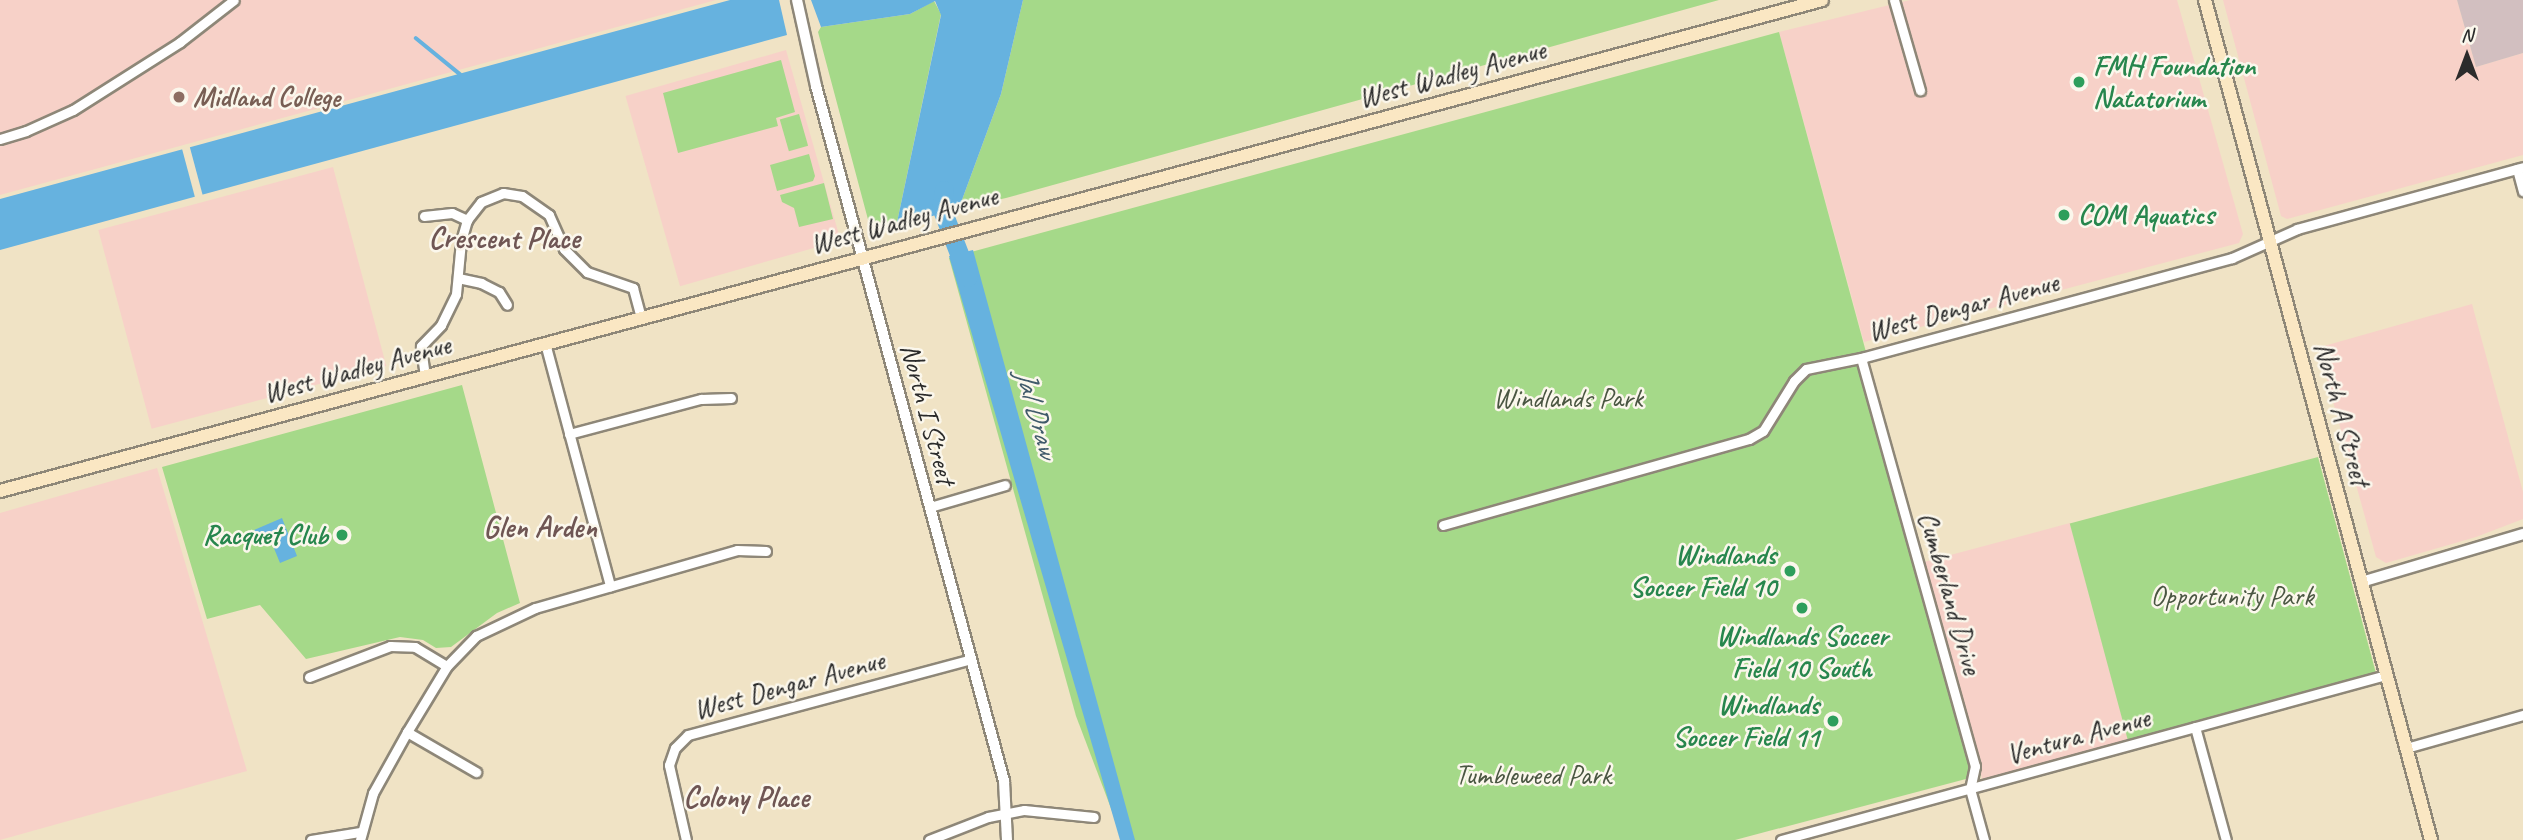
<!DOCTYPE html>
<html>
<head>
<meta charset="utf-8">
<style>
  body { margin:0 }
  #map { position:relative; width:2523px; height:840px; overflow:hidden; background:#f0e3c5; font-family:Caveat,sans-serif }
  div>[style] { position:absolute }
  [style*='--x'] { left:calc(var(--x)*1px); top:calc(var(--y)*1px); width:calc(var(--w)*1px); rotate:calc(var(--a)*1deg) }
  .built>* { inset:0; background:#f7d1c8; transform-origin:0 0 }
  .industrial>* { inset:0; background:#d2bfc0 }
  .green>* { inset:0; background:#a5d989; transform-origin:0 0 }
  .water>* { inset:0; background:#66b2df }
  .pier>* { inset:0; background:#f0e3c5; transform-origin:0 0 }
  .stream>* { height:3.5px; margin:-1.75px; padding:0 1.75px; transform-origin:1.75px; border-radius:1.75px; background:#66b2df }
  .river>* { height:19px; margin:-9.5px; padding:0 9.5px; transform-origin:9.5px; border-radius:9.5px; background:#66b2df }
  .roads { filter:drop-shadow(2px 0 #8e8778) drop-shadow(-2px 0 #8e8778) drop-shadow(0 2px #8e8778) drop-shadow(0 -2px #8e8778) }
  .minor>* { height:9px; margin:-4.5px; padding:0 4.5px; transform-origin:4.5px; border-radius:4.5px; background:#fff }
  .tertiary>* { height:10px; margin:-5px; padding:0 5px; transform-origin:5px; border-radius:5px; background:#fff }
  .secondary>* { height:12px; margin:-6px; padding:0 6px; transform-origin:6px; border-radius:6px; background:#fae7c3 }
  .dots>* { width:19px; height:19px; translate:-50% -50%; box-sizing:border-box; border:4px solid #fbf7ec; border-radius:50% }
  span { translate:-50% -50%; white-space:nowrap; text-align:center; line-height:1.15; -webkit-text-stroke:5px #fbf7ec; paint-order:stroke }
  .leisure-label { font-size:28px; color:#27864d; font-weight:700 }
  .left { translate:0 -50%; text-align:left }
  .right { translate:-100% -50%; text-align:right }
  .street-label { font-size:28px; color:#2b2b2b }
  .education-label { font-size:28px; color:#785e54; font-weight:700 }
  .park-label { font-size:28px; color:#4a5642 }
  .neighbourhood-label { font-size:30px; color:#6f5654; font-weight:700 }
  .water-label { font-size:30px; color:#405a6a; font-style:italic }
  .north { position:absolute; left:2432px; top:21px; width:70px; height:70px; -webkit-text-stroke:5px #fbf7ec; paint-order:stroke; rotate:0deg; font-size:19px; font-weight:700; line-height:28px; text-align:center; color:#2b2b2b }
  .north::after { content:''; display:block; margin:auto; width:24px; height:32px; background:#2b2b2b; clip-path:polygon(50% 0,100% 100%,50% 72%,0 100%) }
</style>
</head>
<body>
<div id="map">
  <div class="built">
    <div style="clip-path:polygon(0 0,716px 0,0 195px)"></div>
    <div style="clip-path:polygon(1910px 0,2177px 0,2243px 234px,2239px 243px,1864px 342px,1779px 32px)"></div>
    <div style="clip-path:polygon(2223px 0,2457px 0,2476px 67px,2523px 53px,2523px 155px,2287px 219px,2281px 216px)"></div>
    <div style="left:786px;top:50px;width:198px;height:167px;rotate:74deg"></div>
    <div style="left:333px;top:167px;width:206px;height:243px;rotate:75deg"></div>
    <div style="clip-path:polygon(2472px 304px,2523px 492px,2523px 519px,2476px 537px,2386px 563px,2376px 557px,2320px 354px,2324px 346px)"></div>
    <div style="clip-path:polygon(157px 468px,247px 771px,0 840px,0 513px)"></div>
    <div style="left:2070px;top:523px;width:226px;height:151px;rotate:75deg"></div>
  </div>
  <div class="industrial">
    <div style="clip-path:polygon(2457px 0,2523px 0,2523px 53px,2476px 67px)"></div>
  </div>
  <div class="green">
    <div style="clip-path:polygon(1023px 0,1719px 0,1006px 198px,959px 208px,1001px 94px)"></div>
    <div style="clip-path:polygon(934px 1px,941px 14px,896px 227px,876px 232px,870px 227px,818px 32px,821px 27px,910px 14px)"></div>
    <div style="clip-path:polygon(1779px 32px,1981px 775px,1735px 840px,1123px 840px,1076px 716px,949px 258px)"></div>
    <div style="clip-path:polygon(781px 60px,795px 112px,776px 118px,778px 126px,678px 153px,663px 93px)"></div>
    <div style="left:799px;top:114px;width:33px;height:20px;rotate:74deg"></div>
    <div style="clip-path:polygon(809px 154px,815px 176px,813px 181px,777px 191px,770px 165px)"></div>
    <div style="clip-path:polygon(824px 183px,833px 219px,799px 227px,794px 208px,782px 202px,780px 195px)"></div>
    <div style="clip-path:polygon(462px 385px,520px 603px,497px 613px,451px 647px,436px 648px,423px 640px,400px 637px,306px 659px,260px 605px,207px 619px,162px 467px)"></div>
    <div style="left:2318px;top:457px;width:225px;height:257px;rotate:75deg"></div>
  </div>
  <div class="water">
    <div style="clip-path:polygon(730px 0,779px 0,787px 35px,0 250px,0 199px)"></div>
    <div style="clip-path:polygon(811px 0,1023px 0,1001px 94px,959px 208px,896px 227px,941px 15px,935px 1px,910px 14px,821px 27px)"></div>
    <div style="clip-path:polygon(973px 250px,1135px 840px,1120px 840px,949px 256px)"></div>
    <div style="clip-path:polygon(282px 518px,297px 556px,280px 563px,269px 536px,258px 540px,254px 530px)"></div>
  </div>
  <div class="pier">
    <div style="left:189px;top:144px;width:54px;height:8px;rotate:75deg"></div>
  </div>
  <div class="stream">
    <div style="--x:416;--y:38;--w:57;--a:39.3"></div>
  </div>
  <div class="river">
    <div style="--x:944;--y:190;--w:17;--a:100"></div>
    <div style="--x:941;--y:207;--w:75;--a:68.9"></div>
  </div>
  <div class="roads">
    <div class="minor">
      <div style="--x:1894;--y:0;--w:94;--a:73.9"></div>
      <div style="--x:0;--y:139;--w:27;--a:-17"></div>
      <div style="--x:26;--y:131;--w:51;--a:-24.1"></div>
      <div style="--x:73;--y:110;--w:127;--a:-32.4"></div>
      <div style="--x:180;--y:42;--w:68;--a:-37.9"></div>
      <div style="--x:2517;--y:169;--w:23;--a:75"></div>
      <div style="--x:424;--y:216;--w:28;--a:-6"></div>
      <div style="--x:452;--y:213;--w:17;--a:25"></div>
      <div style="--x:458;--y:278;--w:24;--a:12"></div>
      <div style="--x:481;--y:283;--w:20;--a:27"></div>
      <div style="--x:499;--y:292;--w:15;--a:58"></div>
      <div style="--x:545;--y:343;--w:252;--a:75"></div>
      <div style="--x:1861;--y:358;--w:424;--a:74.4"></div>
      <div style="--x:1975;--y:766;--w:24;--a:102"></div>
      <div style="--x:1970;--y:789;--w:53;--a:74.6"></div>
      <div style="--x:425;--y:376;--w:30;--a:-98"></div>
      <div style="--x:421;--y:346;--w:29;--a:-46"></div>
      <div style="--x:441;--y:325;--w:34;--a:-64"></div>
      <div style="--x:456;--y:294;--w:53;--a:-84.6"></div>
      <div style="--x:461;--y:241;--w:22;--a:-74"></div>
      <div style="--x:467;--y:220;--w:23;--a:-52"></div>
      <div style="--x:481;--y:202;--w:24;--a:-22"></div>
      <div style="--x:503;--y:193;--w:19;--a:9"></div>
      <div style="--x:522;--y:196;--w:33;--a:35"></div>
      <div style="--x:549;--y:215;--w:37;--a:66"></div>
      <div style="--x:564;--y:249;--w:33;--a:45"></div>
      <div style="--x:587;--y:272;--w:49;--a:19.2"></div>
      <div style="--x:633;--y:288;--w:31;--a:75"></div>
      <div style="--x:569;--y:434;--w:137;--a:-14.9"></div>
      <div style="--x:701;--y:399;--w:30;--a:-2"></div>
      <div style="--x:930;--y:507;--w:78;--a:-16.3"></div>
      <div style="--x:1443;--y:525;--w:318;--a:-15.7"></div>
      <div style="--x:1749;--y:439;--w:16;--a:-30"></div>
      <div style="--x:1763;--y:431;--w:59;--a:-58.2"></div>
      <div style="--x:1794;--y:381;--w:17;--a:-45"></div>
      <div style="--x:1806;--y:369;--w:60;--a:-11.5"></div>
      <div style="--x:1865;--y:357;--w:380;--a:-15.1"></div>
      <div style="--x:2232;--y:258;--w:71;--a:-24"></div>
      <div style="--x:2297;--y:229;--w:234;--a:-15.3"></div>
      <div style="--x:309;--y:677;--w:87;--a:-20.9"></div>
      <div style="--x:390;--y:646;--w:25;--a:2"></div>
      <div style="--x:415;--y:647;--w:37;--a:31"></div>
      <div style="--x:2195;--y:727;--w:117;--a:74.7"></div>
      <div style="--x:407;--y:732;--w:80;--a:30.1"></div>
      <div style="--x:2406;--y:748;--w:122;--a:-15.8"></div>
      <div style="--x:311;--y:840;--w:50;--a:-9.3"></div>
      <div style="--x:360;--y:840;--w:49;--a:-74.5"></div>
      <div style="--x:373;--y:793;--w:70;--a:-60.9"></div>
      <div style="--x:407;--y:732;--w:77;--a:-58.8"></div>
      <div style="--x:447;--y:666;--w:42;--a:-46"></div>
      <div style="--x:476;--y:636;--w:65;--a:-25.4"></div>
      <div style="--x:535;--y:608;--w:210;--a:-16"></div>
      <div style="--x:737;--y:550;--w:29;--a:2"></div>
      <div style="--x:686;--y:840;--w:77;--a:-102.8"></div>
      <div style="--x:669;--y:765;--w:18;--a:-71"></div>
      <div style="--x:675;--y:748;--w:18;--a:-45"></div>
      <div style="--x:688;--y:735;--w:293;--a:-15"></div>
      <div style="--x:929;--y:840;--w:63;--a:-21.3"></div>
      <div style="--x:988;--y:817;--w:37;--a:-11"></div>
      <div style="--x:1024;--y:810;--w:70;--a:5.7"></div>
      <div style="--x:1781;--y:840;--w:627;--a:-15.26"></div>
    </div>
    <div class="tertiary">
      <div style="--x:797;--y:0;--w:88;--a:77.5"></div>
      <div style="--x:816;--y:86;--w:720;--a:74.86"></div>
      <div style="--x:1004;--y:781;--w:59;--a:87.1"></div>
      <div style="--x:2361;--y:582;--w:169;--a:-16.5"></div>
    </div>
    <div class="secondary">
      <div style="--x:2205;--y:0;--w:870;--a:74.94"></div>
      <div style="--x:0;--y:491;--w:1887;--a:-15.08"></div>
    </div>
  </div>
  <div class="dots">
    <div style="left:2079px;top:82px;background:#2e9e5b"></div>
    <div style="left:179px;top:97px;background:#8d6e63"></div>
    <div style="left:2064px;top:215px;background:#2e9e5b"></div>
    <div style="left:342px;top:535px;background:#2e9e5b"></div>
    <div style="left:1790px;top:571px;background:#2e9e5b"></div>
    <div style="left:1802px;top:608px;background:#2e9e5b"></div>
    <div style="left:1833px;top:721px;background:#2e9e5b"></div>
  </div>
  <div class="leisure-label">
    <span class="left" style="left:2093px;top:82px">FMH Foundation<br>Natatorium</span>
    <span class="left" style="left:2078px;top:215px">COM Aquatics</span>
    <span class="right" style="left:328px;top:535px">Racquet Club</span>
    <span class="right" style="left:1776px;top:571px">Windlands<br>Soccer Field 10</span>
    <span style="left:1802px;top:652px">Windlands Soccer<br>Field 10 South</span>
    <span class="right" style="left:1819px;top:721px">Windlands<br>Soccer Field 11</span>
  </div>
  <div class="street-label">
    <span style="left:1452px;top:74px;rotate:-15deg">West Wadley Avenue</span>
    <span style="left:904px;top:220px;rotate:-15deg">West Wadley Avenue</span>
    <span style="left:1963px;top:307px;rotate:-15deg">West Dengar Avenue</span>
    <span style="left:357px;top:369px;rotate:-15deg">West Wadley Avenue</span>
    <span style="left:928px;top:414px;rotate:75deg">North I Street</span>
    <span style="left:2342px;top:414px;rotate:75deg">North A Street</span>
    <span style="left:1950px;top:593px;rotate:74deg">Cumberland Drive</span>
    <span style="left:789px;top:685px;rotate:-15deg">West Dengar Avenue</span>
    <span style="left:2078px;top:736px;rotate:-15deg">Ventura Avenue</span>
  </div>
  <div class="education-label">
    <span class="left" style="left:193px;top:97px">Midland College</span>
  </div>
  <div class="park-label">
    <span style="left:1568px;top:398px">Windlands Park</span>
    <span style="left:2232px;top:596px">Opportunity Park</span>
    <span style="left:1533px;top:775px">Tumbleweed Park</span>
  </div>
  <div class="neighbourhood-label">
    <span style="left:504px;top:238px">Crescent Place</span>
    <span style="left:540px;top:527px">Glen Arden</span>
    <span style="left:746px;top:797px">Colony Place</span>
  </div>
  <div class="water-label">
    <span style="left:1037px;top:413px;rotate:74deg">Jal Draw</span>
  </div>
  <div class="north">N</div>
</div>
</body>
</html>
